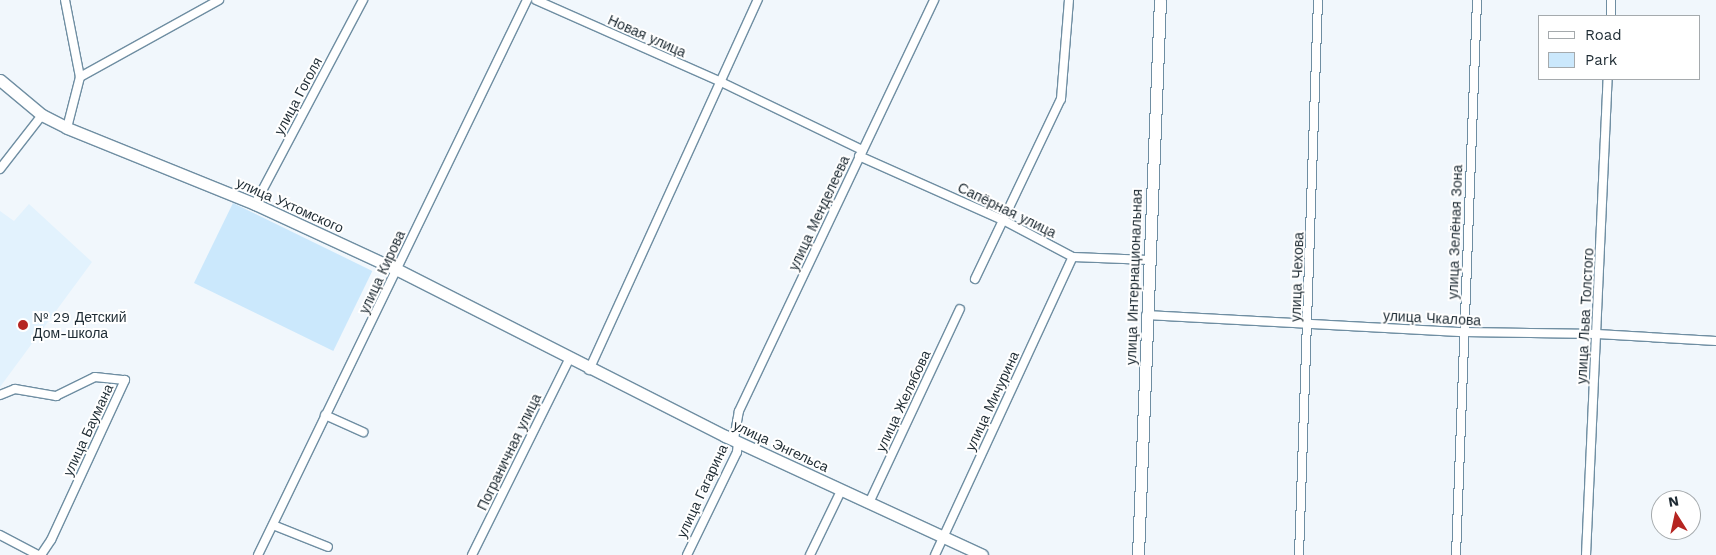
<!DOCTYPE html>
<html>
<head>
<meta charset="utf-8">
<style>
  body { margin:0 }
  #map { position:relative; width:1716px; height:555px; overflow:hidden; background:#f1f7fc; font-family:"Work Sans",sans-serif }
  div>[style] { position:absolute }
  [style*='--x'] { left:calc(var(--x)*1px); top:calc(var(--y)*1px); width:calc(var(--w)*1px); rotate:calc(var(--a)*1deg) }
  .built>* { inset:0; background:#e2f2fd }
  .green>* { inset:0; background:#cbe8fc; transform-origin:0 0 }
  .roads { filter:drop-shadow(1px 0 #6f8ea2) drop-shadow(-1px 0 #6f8ea2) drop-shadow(0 1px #6f8ea2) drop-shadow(0 -1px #6f8ea2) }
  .street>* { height:8px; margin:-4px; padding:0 4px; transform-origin:4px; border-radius:4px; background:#fff }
  .secondary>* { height:11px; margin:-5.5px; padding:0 5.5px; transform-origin:5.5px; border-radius:5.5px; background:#fff }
  .dots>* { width:14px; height:14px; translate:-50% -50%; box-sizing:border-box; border:2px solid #fff; border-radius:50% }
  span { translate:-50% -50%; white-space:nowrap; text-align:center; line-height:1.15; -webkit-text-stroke:4px #fff; paint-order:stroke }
  .street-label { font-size:14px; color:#1e2b33 }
  .poi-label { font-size:14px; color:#1e2b33 }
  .left { translate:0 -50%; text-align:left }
  .legend { position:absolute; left:1538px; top:15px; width:162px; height:65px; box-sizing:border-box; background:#fff; border:1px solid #a5aaad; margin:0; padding:6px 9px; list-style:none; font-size:15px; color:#1e2b33 }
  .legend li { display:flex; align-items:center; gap:10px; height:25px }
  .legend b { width:25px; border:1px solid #a5aaad }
  .north { position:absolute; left:1651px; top:490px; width:50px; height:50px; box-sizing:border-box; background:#fff; border:1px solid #a5aaad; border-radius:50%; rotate:350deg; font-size:14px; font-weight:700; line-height:20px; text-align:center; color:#1e2b33 }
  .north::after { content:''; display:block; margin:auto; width:18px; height:22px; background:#b52521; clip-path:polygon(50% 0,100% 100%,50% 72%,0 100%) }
</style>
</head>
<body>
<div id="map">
  <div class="built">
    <div style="clip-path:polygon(29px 204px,92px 262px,0 387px,0 211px,14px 221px)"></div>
  </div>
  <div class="green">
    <div style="left:233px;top:203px;width:155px;height:89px;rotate:26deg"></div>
  </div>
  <div class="roads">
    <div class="street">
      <div style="--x:65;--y:0;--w:78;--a:79"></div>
      <div style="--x:80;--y:77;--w:53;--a:104.3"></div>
      <div style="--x:536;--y:0;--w:202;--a:23.9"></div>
      <div style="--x:721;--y:82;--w:157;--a:25.7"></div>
      <div style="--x:1611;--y:16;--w:16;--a:-90"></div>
      <div style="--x:80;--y:77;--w:159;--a:-29"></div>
      <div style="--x:859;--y:156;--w:158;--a:24"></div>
      <div style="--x:1003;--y:220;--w:79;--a:27.9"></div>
      <div style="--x:1073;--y:257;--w:76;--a:2.3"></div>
      <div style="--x:0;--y:169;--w:68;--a:-52.1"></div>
      <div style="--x:255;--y:204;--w:231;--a:-62.1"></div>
      <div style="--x:975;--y:279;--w:199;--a:-64.5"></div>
      <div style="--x:1061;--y:99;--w:99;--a:-85.4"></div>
      <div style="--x:1146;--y:315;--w:318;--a:3.1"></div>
      <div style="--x:1464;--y:332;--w:133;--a:0.9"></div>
      <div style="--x:1597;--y:334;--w:119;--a:3.4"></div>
      <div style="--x:589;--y:370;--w:407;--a:-65.5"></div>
      <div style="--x:0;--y:395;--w:16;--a:-22"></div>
      <div style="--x:15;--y:389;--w:42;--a:9.7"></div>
      <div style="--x:56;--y:396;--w:43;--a:-26"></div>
      <div style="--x:95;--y:377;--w:30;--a:6"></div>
      <div style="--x:125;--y:380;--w:176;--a:114.8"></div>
      <div style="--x:51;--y:540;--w:18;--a:124"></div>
      <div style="--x:325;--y:415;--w:42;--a:24.1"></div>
      <div style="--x:869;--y:503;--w:214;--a:-64.9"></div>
      <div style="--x:273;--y:525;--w:59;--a:21.8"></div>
      <div style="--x:0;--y:535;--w:43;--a:27.8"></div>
      <div style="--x:258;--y:555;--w:617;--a:-64.14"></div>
      <div style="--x:472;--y:555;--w:218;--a:-63.6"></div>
      <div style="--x:687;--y:555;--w:114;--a:-64.1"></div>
      <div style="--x:737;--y:452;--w:9;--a:-84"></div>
      <div style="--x:738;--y:443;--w:6;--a:-135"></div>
      <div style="--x:734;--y:439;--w:28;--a:-80"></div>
      <div style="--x:739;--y:411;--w:455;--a:-64.6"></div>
      <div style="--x:810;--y:555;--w:71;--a:-64.2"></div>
      <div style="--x:935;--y:555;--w:328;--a:-65.2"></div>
      <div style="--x:1299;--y:555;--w:555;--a:-88.04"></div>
      <div style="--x:1456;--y:555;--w:555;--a:-87.83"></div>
      <div style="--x:1586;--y:555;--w:477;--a:-87.4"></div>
    </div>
    <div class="secondary">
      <div style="--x:0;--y:80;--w:55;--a:39.8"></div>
      <div style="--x:42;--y:115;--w:28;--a:27"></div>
      <div style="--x:67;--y:128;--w:203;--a:22"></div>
      <div style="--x:255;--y:204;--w:157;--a:24.8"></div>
      <div style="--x:398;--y:270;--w:367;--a:26.9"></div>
      <div style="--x:725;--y:436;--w:283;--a:24.8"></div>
      <div style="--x:1138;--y:555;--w:555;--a:-87.73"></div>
    </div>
  </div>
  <div class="dots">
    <div style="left:23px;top:325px;background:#b52521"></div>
  </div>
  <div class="street-label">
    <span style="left:647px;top:36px;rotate:24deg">Новая улица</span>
    <span style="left:298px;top:96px;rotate:-62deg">улица Гоголя</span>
    <span style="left:290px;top:205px;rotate:24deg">улица Ухтомского</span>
    <span style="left:1007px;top:210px;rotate:26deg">Сапёрная улица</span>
    <span style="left:819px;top:213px;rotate:-65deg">улица Менделеева</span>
    <span style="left:1455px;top:232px;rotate:-88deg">улица Зелёная Зона</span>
    <span style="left:382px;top:272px;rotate:-65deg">улица Кирова</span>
    <span style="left:1134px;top:277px;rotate:-88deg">улица Интернациональная</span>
    <span style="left:1297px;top:277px;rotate:-88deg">улица Чехова</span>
    <span style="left:1585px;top:316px;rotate:-87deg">улица Льва Толстого</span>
    <span style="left:1432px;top:318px;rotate:3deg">улица Чкалова</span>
    <span style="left:903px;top:401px;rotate:-65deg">улица Желябова</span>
    <span style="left:992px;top:401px;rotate:-65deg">улица Мичурина</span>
    <span style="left:88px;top:430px;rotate:-65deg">улица Баумана</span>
    <span style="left:781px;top:446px;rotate:25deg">улица Энгельса</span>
    <span style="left:509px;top:452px;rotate:-64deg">Пограничная улица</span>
    <span style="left:702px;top:491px;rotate:-65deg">улица Гагарина</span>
  </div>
  <div class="poi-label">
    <span class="left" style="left:33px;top:325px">№ 29 Детский<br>Дом-школа</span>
  </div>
  <ul class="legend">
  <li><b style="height:6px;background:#fff"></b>Road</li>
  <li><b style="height:14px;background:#cbe8fc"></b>Park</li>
  </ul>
  <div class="north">N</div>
</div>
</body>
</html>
